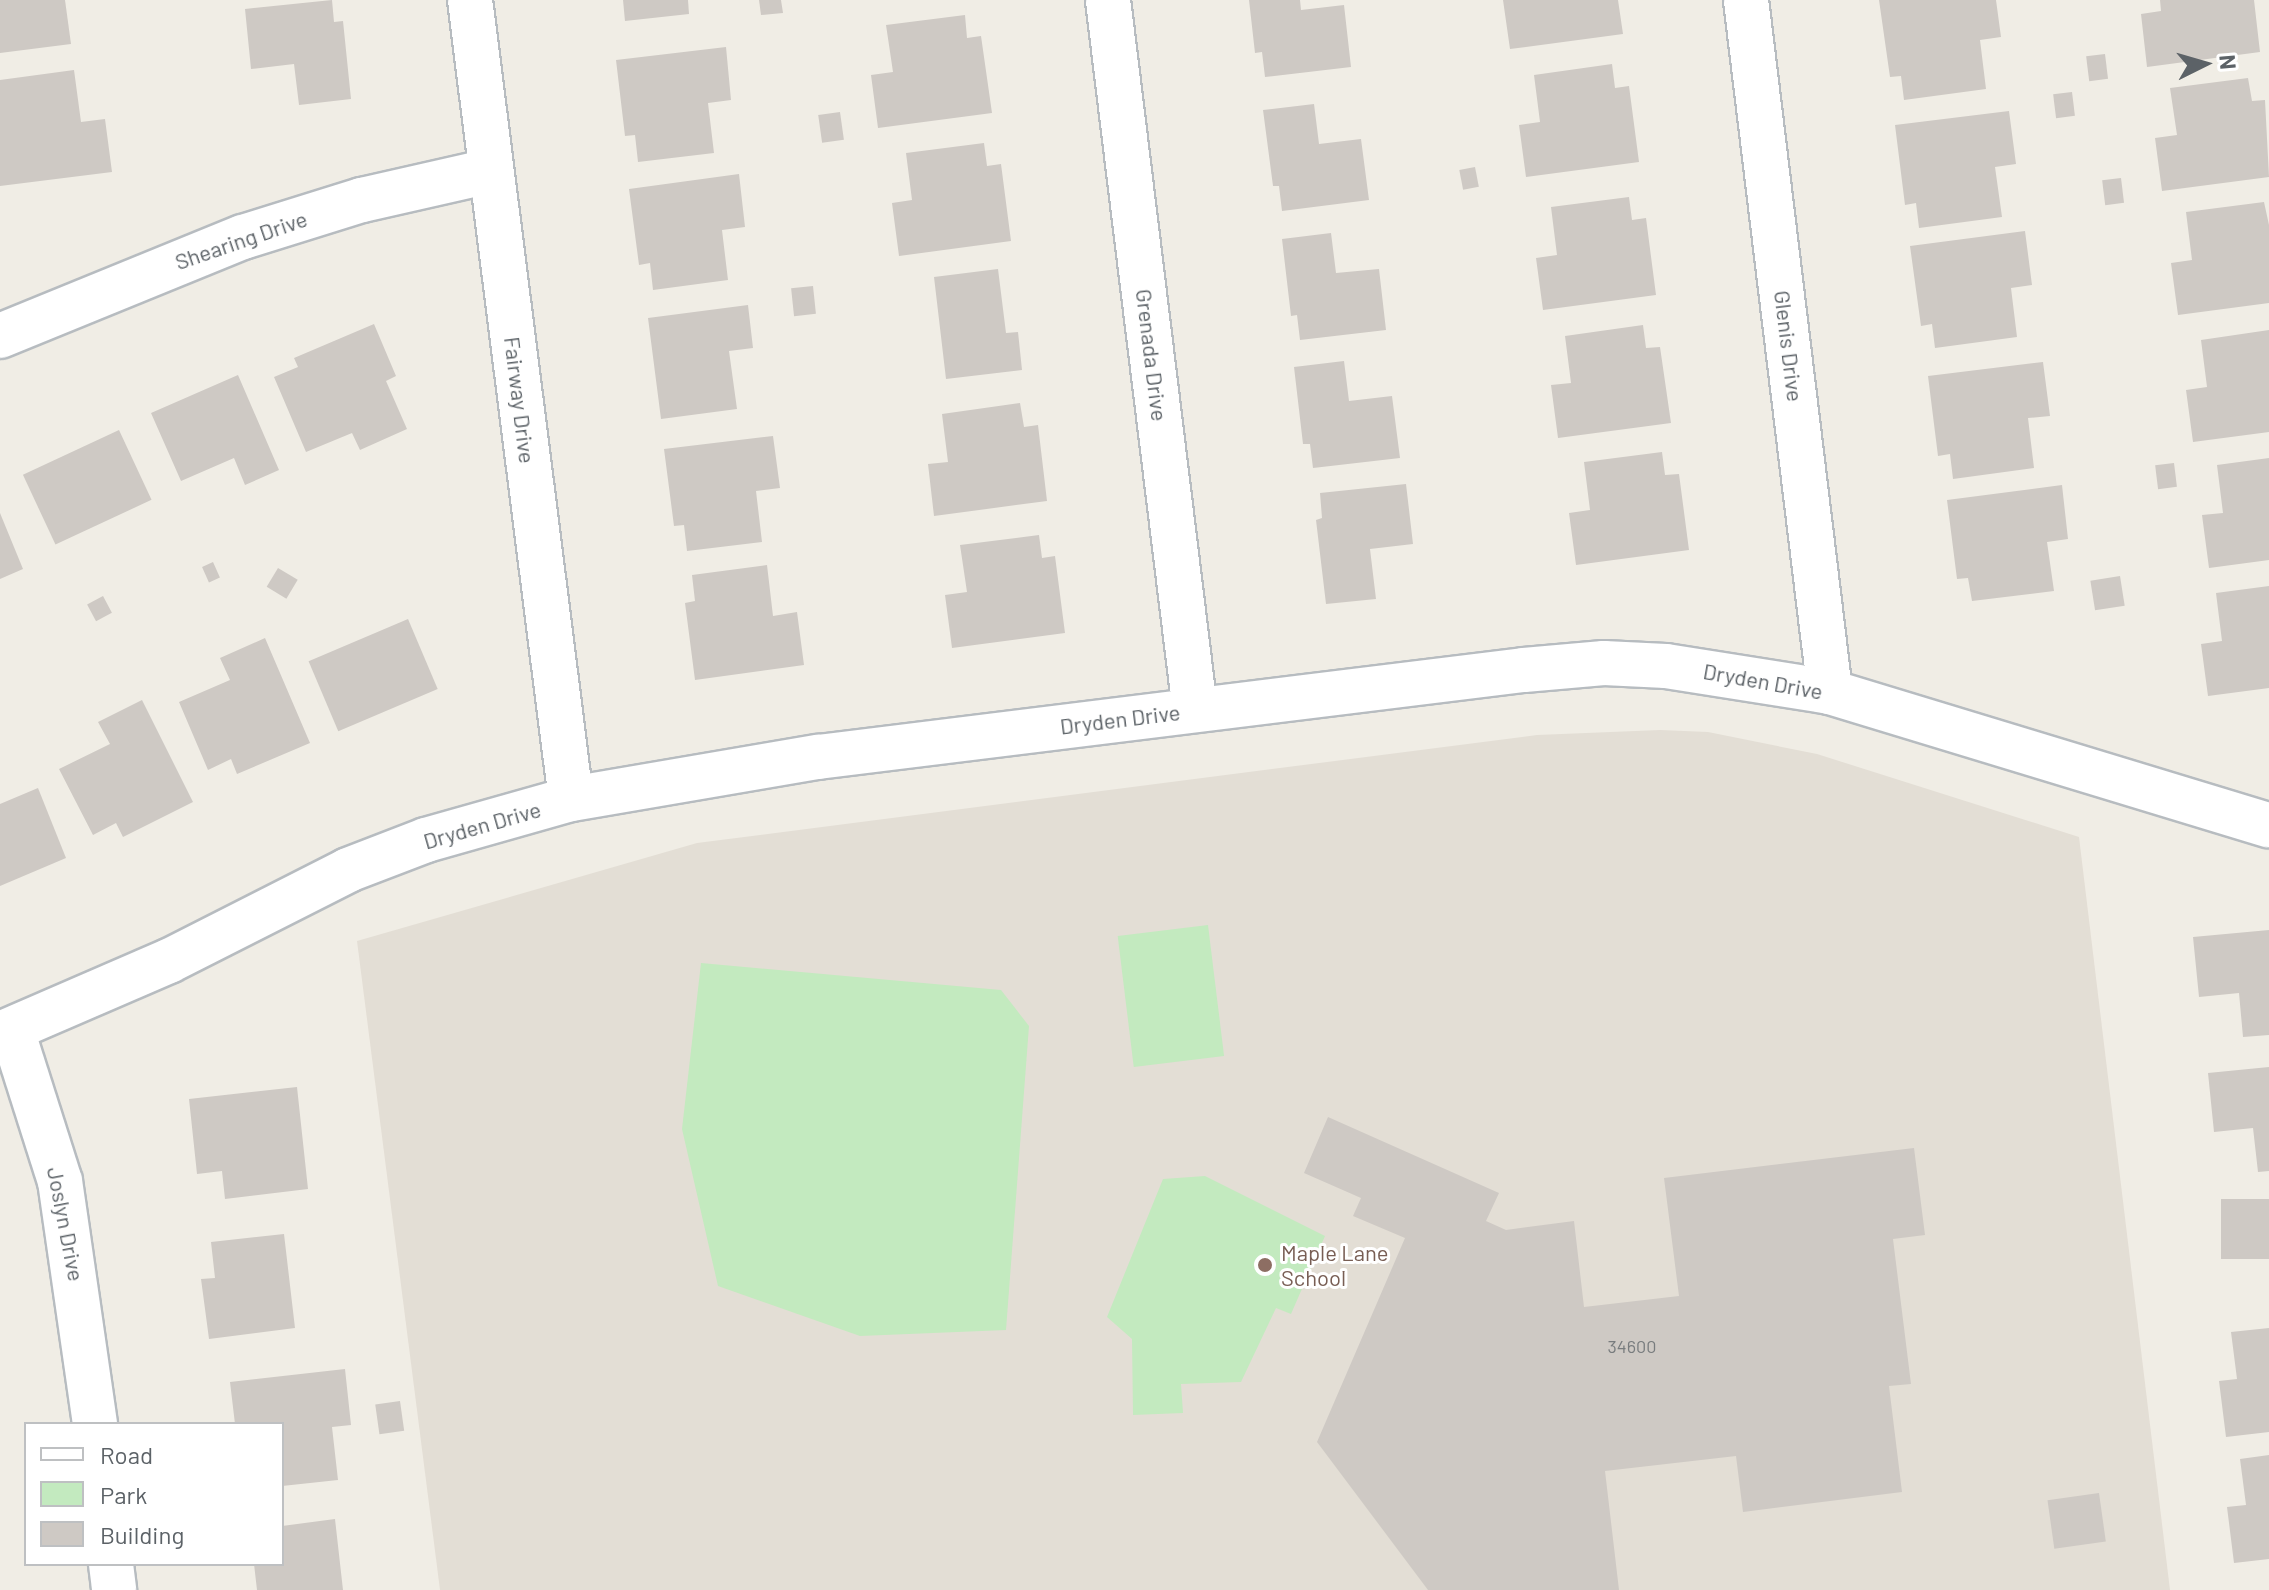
<!DOCTYPE html>
<html>
<head>
<meta charset="utf-8">
<style>
  body { margin:0 }
  #map { position:relative; width:2269px; height:1590px; overflow:hidden; background:#f0ede5; font-family:Barlow,sans-serif }
  div>[style] { position:absolute }
  [style*='--x'] { left:calc(var(--x)*1px); top:calc(var(--y)*1px); width:calc(var(--w)*1px); rotate:calc(var(--a)*1deg) }
  .education>* { inset:0; background:#e3ded5 }
  .green>* { inset:0; background:#c3eabf; transform-origin:0 0 }
  .building>* { inset:0; background:#cec9c4; transform-origin:0 0 }
  .roads { filter:drop-shadow(2px 0 #b7bcc0) drop-shadow(-2px 0 #b7bcc0) drop-shadow(0 2px #b7bcc0) drop-shadow(0 -2px #b7bcc0) }
  .street>* { height:44px; margin:-22px; padding:0 22px; transform-origin:22px; border-radius:22px; background:#fff }
  .dots>* { width:22px; height:22px; translate:-50% -50%; box-sizing:border-box; border:4px solid #fff; border-radius:50% }
  span { translate:-50% -50%; white-space:nowrap; text-align:center; line-height:1.15; -webkit-text-stroke:6px #fff; paint-order:stroke }
  .number-label { font-size:18px; color:#787c7e }
  .number-label span { -webkit-text-stroke-width:0 }
  .street-label { font-size:22px; color:#5c6267 }
  .education-label { font-size:22px; color:#785e54 }
  .left { translate:0 -50%; text-align:left }
  .legend { position:absolute; left:24px; top:1422px; width:260px; height:144px; box-sizing:border-box; background:#fff; border:2px solid #bec0c2; margin:0; padding:10px 14px; list-style:none; font-size:24px; color:#5c6267 }
  .legend li { display:flex; align-items:center; gap:16px; height:40px }
  .legend b { width:40px; border:2px solid #bec0c2 }
  .north { position:absolute; left:2165px; top:24px; width:80px; height:80px; -webkit-text-stroke:6px #fff; paint-order:stroke; rotate:85deg; font-size:22px; font-weight:700; line-height:32px; text-align:center; color:#5c6267 }
  .north::after { content:''; display:block; margin:auto; width:28px; height:36px; background:#5c6267; clip-path:polygon(50% 0,100% 100%,50% 72%,0 100%) }
</style>
</head>
<body>
<div id="map">
  <div class="education">
    <div style="clip-path:polygon(1660px 730px,1708px 732px,1817px 754px,2079px 837px,2170px 1590px,440px 1590px,357px 941px,697px 843px,1537px 735px)"></div>
  </div>
  <div class="green">
    <div style="left:1208px;top:925px;width:132px;height:91px;rotate:83deg"></div>
    <div style="clip-path:polygon(701px 963px,1001px 990px,1029px 1026px,1006px 1330px,860px 1336px,718px 1286px,682px 1129px)"></div>
    <div style="clip-path:polygon(1205px 1176px,1325px 1236px,1291px 1314px,1276px 1308px,1241px 1382px,1181px 1384px,1183px 1413px,1133px 1415px,1132px 1339px,1107px 1317px,1163px 1179px)"></div>
  </div>
  <div class="building">
    <div style="clip-path:polygon(0 0,65px 0,71px 44px,0 53px)"></div>
    <div style="clip-path:polygon(332px 0,334px 22px,343px 21px,351px 99px,299px 105px,294px 64px,251px 69px,245px 9px)"></div>
    <div style="clip-path:polygon(623px 0,688px 0,689px 14px,625px 21px)"></div>
    <div style="clip-path:polygon(759px 0,781px 0,783px 13px,761px 15px)"></div>
    <div style="clip-path:polygon(1249px 0,1300px 0,1301px 10px,1344px 5px,1351px 67px,1265px 77px,1262px 52px,1255px 53px)"></div>
    <div style="clip-path:polygon(1503px 0,1618px 0,1623px 34px,1510px 49px)"></div>
    <div style="clip-path:polygon(1879px 0,1996px 0,2001px 37px,1980px 40px,1986px 89px,1904px 100px,1901px 76px,1890px 77px)"></div>
    <div style="clip-path:polygon(2160px 0,2254px 0,2260px 52px,2147px 67px,2141px 14px,2161px 11px)"></div>
    <div style="clip-path:polygon(965px 15px,967px 38px,981px 36px,992px 113px,878px 128px,871px 75px,893px 72px,886px 25px)"></div>
    <div style="clip-path:polygon(726px 47px,731px 100px,708px 103px,714px 153px,638px 162px,635px 135px,625px 136px,616px 60px)"></div>
    <div style="left:2105px;top:54px;width:25px;height:19px;rotate:83deg"></div>
    <div style="clip-path:polygon(1612px 64px,1615px 88px,1629px 86px,1639px 162px,1526px 177px,1519px 125px,1540px 122px,1534px 75px)"></div>
    <div style="clip-path:polygon(74px 70px,81px 122px,105px 119px,112px 172px,0 186px,0 80px)"></div>
    <div style="clip-path:polygon(2248px 78px,2252px 101px,2265px 100px,2269px 177px,2162px 191px,2155px 138px,2177px 135px,2170px 88px)"></div>
    <div style="left:2072px;top:92px;width:24px;height:19px;rotate:83deg"></div>
    <div style="clip-path:polygon(1314px 104px,1319px 144px,1361px 139px,1369px 200px,1282px 211px,1279px 186px,1273px 186px,1263px 110px)"></div>
    <div style="clip-path:polygon(2009px 111px,2016px 164px,1995px 167px,2002px 217px,1919px 228px,1916px 203px,1905px 205px,1895px 125px)"></div>
    <div style="left:840px;top:112px;width:28px;height:22px;rotate:82deg"></div>
    <div style="clip-path:polygon(984px 143px,987px 166px,1001px 164px,1011px 241px,899px 256px,892px 203px,912px 200px,906px 153px)"></div>
    <div style="left:1475px;top:167px;width:20px;height:16px;rotate:79deg"></div>
    <div style="clip-path:polygon(739px 174px,745px 227px,722px 230px,728px 280px,653px 290px,650px 263px,639px 265px,629px 189px)"></div>
    <div style="left:2121px;top:178px;width:25px;height:19px;rotate:83deg"></div>
    <div style="clip-path:polygon(1629px 197px,1632px 220px,1646px 218px,1656px 295px,1543px 310px,1536px 258px,1557px 255px,1551px 207px)"></div>
    <div style="clip-path:polygon(2264px 202px,2269px 225px,2269px 303px,2178px 315px,2171px 263px,2192px 260px,2186px 212px)"></div>
    <div style="clip-path:polygon(2025px 231px,2032px 285px,2011px 288px,2017px 337px,1935px 348px,1932px 324px,1921px 326px,1910px 246px)"></div>
    <div style="clip-path:polygon(1331px 233px,1336px 273px,1379px 269px,1386px 330px,1300px 340px,1297px 315px,1291px 316px,1282px 239px)"></div>
    <div style="clip-path:polygon(998px 269px,1006px 333px,1018px 332px,1022px 370px,946px 379px,934px 277px)"></div>
    <div style="left:813px;top:286px;width:28px;height:22px;rotate:84deg"></div>
    <div style="clip-path:polygon(748px 305px,753px 348px,729px 351px,737px 409px,661px 419px,648px 318px)"></div>
    <div style="clip-path:polygon(374px 324px,396px 376px,386px 381px,407px 429px,360px 450px,352px 433px,306px 452px,274px 377px,298px 367px,294px 358px)"></div>
    <div style="clip-path:polygon(1643px 325px,1646px 348px,1660px 347px,1671px 423px,1558px 438px,1551px 385px,1571px 383px,1565px 336px)"></div>
    <div style="clip-path:polygon(2269px 330px,2269px 432px,2193px 442px,2186px 390px,2207px 387px,2201px 340px)"></div>
    <div style="clip-path:polygon(1344px 361px,1349px 401px,1392px 396px,1400px 458px,1313px 468px,1310px 444px,1303px 444px,1294px 367px)"></div>
    <div style="clip-path:polygon(2043px 362px,2050px 416px,2028px 418px,2034px 468px,1953px 479px,1950px 454px,1938px 456px,1928px 376px)"></div>
    <div style="clip-path:polygon(238px 375px,279px 470px,245px 485px,234px 458px,181px 481px,151px 413px)"></div>
    <div style="clip-path:polygon(1020px 403px,1024px 427px,1038px 425px,1047px 501px,934px 516px,928px 464px,948px 462px,942px 414px)"></div>
    <div style="left:119px;top:430px;width:77px;height:106px;rotate:65deg"></div>
    <div style="clip-path:polygon(773px 436px,780px 488px,756px 491px,762px 542px,687px 551px,684px 525px,674px 526px,664px 449px)"></div>
    <div style="clip-path:polygon(1662px 452px,1665px 475px,1679px 474px,1689px 550px,1576px 565px,1569px 513px,1590px 510px,1584px 462px)"></div>
    <div style="clip-path:polygon(2269px 458px,2269px 560px,2209px 568px,2202px 515px,2223px 513px,2217px 465px)"></div>
    <div style="left:2174px;top:463px;width:24px;height:19px;rotate:83deg"></div>
    <div style="clip-path:polygon(1406px 484px,1413px 544px,1370px 549px,1376px 599px,1326px 604px,1316px 520px,1322px 518px,1320px 493px)"></div>
    <div style="clip-path:polygon(2062px 485px,2068px 539px,2047px 542px,2054px 591px,1972px 601px,1968px 578px,1957px 579px,1947px 500px)"></div>
    <div style="clip-path:polygon(0 513px,23px 569px,0 579px)"></div>
    <div style="clip-path:polygon(1039px 535px,1042px 558px,1055px 556px,1065px 633px,952px 648px,945px 595px,967px 592px,960px 545px)"></div>
    <div style="left:213px;top:562px;width:17px;height:12px;rotate:66deg"></div>
    <div style="clip-path:polygon(767px 565px,773px 616px,797px 612px,804px 665px,695px 680px,685px 603px,695px 601px,692px 575px)"></div>
    <div style="left:278px;top:568px;width:23px;height:22px;rotate:31deg"></div>
    <div style="left:2120px;top:576px;width:30px;height:30px;rotate:81deg"></div>
    <div style="clip-path:polygon(2269px 586px,2269px 688px,2208px 696px,2201px 644px,2222px 641px,2216px 593px)"></div>
    <div style="left:103px;top:596px;width:19px;height:18px;rotate:62deg"></div>
    <div style="left:408px;top:619px;width:76px;height:108px;rotate:67deg"></div>
    <div style="clip-path:polygon(265px 638px,310px 743px,237px 774px,231px 759px,208px 770px,179px 702px,230px 680px,220px 658px)"></div>
    <div style="clip-path:polygon(142px 700px,193px 802px,123px 837px,116px 823px,93px 835px,59px 769px,110px 744px,98px 722px)"></div>
    <div style="clip-path:polygon(38px 788px,66px 858px,0 886px,0 804px)"></div>
    <div style="clip-path:polygon(2269px 930px,2269px 1035px,2243px 1037px,2239px 993px,2199px 997px,2193px 937px)"></div>
    <div style="clip-path:polygon(2269px 1067px,2269px 1171px,2258px 1172px,2253px 1128px,2214px 1132px,2208px 1073px)"></div>
    <div style="clip-path:polygon(297px 1087px,308px 1189px,225px 1199px,222px 1171px,197px 1174px,189px 1099px)"></div>
    <div style="clip-path:polygon(1328px 1117px,1499px 1193px,1486px 1221px,1506px 1230px,1574px 1221px,1584px 1307px,1679px 1296px,1664px 1178px,1914px 1148px,1925px 1235px,1893px 1239px,1911px 1384px,1889px 1386px,1902px 1492px,1743px 1512px,1736px 1456px,1605px 1471px,1619px 1590px,1428px 1590px,1317px 1442px,1405px 1238px,1353px 1216px,1361px 1198px,1304px 1173px)"></div>
    <div style="left:2269px;top:1199px;width:60px;height:48px;rotate:90deg"></div>
    <div style="clip-path:polygon(284px 1234px,295px 1328px,209px 1339px,201px 1279px,215px 1278px,211px 1242px)"></div>
    <div style="clip-path:polygon(2269px 1328px,2269px 1432px,2226px 1437px,2219px 1381px,2237px 1379px,2231px 1332px)"></div>
    <div style="clip-path:polygon(345px 1369px,351px 1425px,332px 1427px,338px 1480px,282px 1486px,282px 1424px,235px 1424px,230px 1382px)"></div>
    <div style="left:400px;top:1401px;width:30px;height:25px;rotate:82deg"></div>
    <div style="clip-path:polygon(2269px 1455px,2269px 1559px,2234px 1563px,2227px 1507px,2246px 1505px,2240px 1459px)"></div>
    <div style="left:2099px;top:1493px;width:49px;height:52px;rotate:82deg"></div>
    <div style="clip-path:polygon(335px 1519px,343px 1590px,257px 1590px,254px 1564px,282px 1564px,282px 1526px)"></div>
  </div>
  <div class="roads">
    <div class="street">
      <div style="--x:470;--y:0;--w:805;--a:82.8"></div>
      <div style="--x:1108;--y:0;--w:715;--a:83.01"></div>
      <div style="--x:1746;--y:0;--w:697;--a:83.08"></div>
      <div style="--x:0;--y:336;--w:262;--a:-22.2"></div>
      <div style="--x:243;--y:237;--w:125;--a:-17.3"></div>
      <div style="--x:362;--y:200;--w:131;--a:-12.8"></div>
      <div style="--x:12;--y:1030;--w:158;--a:72.4"></div>
      <div style="--x:60;--y:1181;--w:246;--a:81.8"></div>
      <div style="--x:0;--y:1034;--w:184;--a:-23.4"></div>
      <div style="--x:169;--y:961;--w:201;--a:-26.9"></div>
      <div style="--x:348;--y:870;--w:84;--a:-21"></div>
      <div style="--x:426;--y:840;--w:151;--a:-15.8"></div>
      <div style="--x:571;--y:799;--w:251;--a:-9.7"></div>
      <div style="--x:818;--y:757;--w:711;--a:-7.03"></div>
      <div style="--x:1524;--y:670;--w:80;--a:-5"></div>
      <div style="--x:1604;--y:663;--w:62;--a:2.8"></div>
      <div style="--x:1666;--y:666;--w:166;--a:9"></div>
      <div style="--x:1830;--y:692;--w:459;--a:16.9"></div>
      <div style="--x:111;--y:1564;--w:26;--a:83"></div>
    </div>
  </div>
  <div class="dots">
    <div style="left:1265px;top:1265px;background:#8d6e63"></div>
  </div>
  <div class="number-label">
    <span style="left:1632px;top:1346px">34600</span>
  </div>
  <div class="street-label">
    <span style="left:241px;top:240px;rotate:-19deg">Shearing Drive</span>
    <span style="left:1789px;top:346px;rotate:83deg">Glenis Drive</span>
    <span style="left:1152px;top:355px;rotate:83deg">Grenada Drive</span>
    <span style="left:520px;top:400px;rotate:83deg">Fairway Drive</span>
    <span style="left:1763px;top:681px;rotate:10deg">Dryden Drive</span>
    <span style="left:1120px;top:719px;rotate:-7deg">Dryden Drive</span>
    <span style="left:482px;top:825px;rotate:-16deg">Dryden Drive</span>
    <span style="left:66px;top:1224px;rotate:79deg">Joslyn Drive</span>
  </div>
  <div class="education-label">
    <span class="left" style="left:1281px;top:1265px">Maple Lane<br>School</span>
  </div>
  <ul class="legend">
  <li><b style="height:10px;background:#fff"></b>Road</li>
  <li><b style="height:22px;background:#c3eabf"></b>Park</li>
  <li><b style="height:22px;background:#cec9c4"></b>Building</li>
  </ul>
  <div class="north">N</div>
</div>
</body>
</html>
